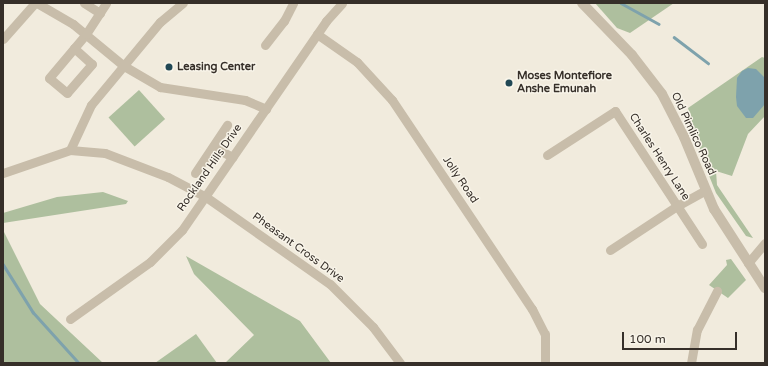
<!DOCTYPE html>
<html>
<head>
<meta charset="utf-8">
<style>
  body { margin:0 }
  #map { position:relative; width:768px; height:366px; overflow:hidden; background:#f1ebdd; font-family:"Varela Round",sans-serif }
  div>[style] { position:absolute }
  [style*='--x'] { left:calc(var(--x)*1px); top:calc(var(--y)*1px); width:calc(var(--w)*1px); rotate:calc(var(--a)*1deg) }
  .green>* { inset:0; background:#aebf9e; transform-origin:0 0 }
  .water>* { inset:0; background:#7ea2ac }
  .stream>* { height:2.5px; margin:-1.25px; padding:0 1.25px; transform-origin:1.25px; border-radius:1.25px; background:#7ea2ac }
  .minor>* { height:9px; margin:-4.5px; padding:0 4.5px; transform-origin:4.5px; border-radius:4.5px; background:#c8bdaa }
  .tertiary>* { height:10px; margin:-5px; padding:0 5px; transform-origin:5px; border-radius:5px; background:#c8bdaa }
  .dots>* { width:11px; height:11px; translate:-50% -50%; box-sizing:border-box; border:2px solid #f8f4e9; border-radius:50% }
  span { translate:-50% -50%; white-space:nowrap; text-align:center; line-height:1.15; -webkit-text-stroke:3px #f8f4e9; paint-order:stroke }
  .poi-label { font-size:11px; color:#362f29; font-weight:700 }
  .left { translate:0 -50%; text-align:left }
  .street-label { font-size:11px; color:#362f29 }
  .frame { position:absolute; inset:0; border:4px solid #362f29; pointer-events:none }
  .scale { position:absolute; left:622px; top:332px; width:115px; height:18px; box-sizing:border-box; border:2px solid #362f29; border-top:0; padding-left:5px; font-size:12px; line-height:14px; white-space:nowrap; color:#362f29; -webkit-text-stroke:3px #f8f4e9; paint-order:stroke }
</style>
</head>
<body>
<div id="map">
  <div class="green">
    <div style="clip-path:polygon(595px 3px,674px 3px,630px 33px,617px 28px)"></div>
    <div style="clip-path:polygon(762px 57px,765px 58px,765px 116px,748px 134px,732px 176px,716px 171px,717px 185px,753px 238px,746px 236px,716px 193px,704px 163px,688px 108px)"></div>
    <div style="left:139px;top:90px;width:39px;height:41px;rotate:48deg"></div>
    <div style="clip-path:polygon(103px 192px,128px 201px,126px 204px,3px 223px,3px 213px,57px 197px)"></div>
    <div style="clip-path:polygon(3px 230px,40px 304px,103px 363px,3px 363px)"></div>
    <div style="clip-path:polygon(186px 256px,300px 321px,331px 363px,225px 363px,254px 335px,194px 274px)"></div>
    <div style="clip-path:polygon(731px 259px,746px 280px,728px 298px,709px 285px,727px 265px,726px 260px)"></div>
    <div style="clip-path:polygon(196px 334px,217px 363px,155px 363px)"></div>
  </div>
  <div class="water">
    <div style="clip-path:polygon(748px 68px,756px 69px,765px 78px,765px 104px,753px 118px,746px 118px,737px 106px,736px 97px,737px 78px,742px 71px)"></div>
  </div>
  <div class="stream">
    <div style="--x:621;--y:3;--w:43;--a:28.9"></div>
    <div style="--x:674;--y:37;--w:43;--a:37.4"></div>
    <div style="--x:3;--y:264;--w:57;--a:58"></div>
    <div style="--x:33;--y:312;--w:69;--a:48"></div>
  </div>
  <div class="minor">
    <div style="--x:37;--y:3;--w:42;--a:30.3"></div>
    <div style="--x:73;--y:24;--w:66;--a:39.5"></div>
    <div style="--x:124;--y:66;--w:42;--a:30.3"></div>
    <div style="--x:160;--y:87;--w:86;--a:8.7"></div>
    <div style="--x:245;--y:100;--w:23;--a:23"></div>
    <div style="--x:84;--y:3;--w:19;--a:32"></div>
    <div style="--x:317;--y:34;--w:49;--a:35"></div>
    <div style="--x:357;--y:62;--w:52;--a:47.4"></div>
    <div style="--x:392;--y:100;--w:252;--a:56.2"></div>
    <div style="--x:532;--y:309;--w:28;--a:63"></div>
    <div style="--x:545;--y:334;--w:29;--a:90"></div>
    <div style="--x:3;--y:39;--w:48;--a:-48.4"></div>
    <div style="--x:265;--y:45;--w:31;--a:-52"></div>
    <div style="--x:284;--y:21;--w:20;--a:-63"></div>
    <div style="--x:74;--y:48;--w:24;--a:42"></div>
    <div style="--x:92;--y:64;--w:38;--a:131"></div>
    <div style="--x:67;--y:93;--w:23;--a:-140"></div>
    <div style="--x:49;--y:78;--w:57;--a:-49.9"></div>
    <div style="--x:86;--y:34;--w:37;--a:-57"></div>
    <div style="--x:213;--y:147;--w:22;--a:27"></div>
    <div style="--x:70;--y:150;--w:50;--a:-65"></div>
    <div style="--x:91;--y:105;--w:108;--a:-50.3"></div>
    <div style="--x:160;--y:22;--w:30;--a:-40"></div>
    <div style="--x:547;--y:155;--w:81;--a:-32.9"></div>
    <div style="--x:615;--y:111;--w:159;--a:56.8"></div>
    <div style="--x:3;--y:173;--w:71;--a:-18.9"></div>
    <div style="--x:70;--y:150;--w:35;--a:5"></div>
    <div style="--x:105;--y:153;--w:67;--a:20.9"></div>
    <div style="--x:168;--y:177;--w:43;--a:27.8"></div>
    <div style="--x:206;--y:197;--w:151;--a:35.1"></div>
    <div style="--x:330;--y:284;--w:61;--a:45"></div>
    <div style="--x:373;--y:327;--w:45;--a:53.1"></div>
    <div style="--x:195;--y:173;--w:58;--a:-56.3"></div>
    <div style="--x:610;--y:250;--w:80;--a:-33.3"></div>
    <div style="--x:677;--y:206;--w:33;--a:-29"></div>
    <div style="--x:748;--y:263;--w:26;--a:-50"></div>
    <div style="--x:70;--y:319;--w:98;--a:-35.5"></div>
    <div style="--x:150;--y:262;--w:45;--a:-45"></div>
    <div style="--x:182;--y:230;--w:254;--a:-55.4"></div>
    <div style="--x:326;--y:21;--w:24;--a:-48"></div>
    <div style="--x:691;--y:363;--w:34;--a:-80"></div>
    <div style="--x:697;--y:330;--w:44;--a:-62.9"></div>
  </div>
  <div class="tertiary">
    <div style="--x:582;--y:3;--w:72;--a:46.1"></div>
    <div style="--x:632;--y:55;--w:49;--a:52.4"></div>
    <div style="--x:662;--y:94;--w:48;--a:62.9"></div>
    <div style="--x:684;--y:137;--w:78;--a:67.4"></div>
    <div style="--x:714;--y:209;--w:94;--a:57.2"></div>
  </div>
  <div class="dots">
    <div style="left:169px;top:67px;background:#214855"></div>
    <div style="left:509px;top:83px;background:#214855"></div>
  </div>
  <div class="poi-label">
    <span class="left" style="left:177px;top:67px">Leasing Center</span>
    <span class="left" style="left:517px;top:83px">Moses Montefiore<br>Anshe Emunah</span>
  </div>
  <div class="street-label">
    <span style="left:693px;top:134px;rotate:65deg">Old Pimlico Road</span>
    <span style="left:659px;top:157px;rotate:57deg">Charles Henry Lane</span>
    <span style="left:210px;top:168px;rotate:-55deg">Rockland Hills Drive</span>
    <span style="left:460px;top:180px;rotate:56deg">Jolly Road</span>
    <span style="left:298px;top:248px;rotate:36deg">Pheasant Cross Drive</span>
  </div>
  <div class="frame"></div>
  <div class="scale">100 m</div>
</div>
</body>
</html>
